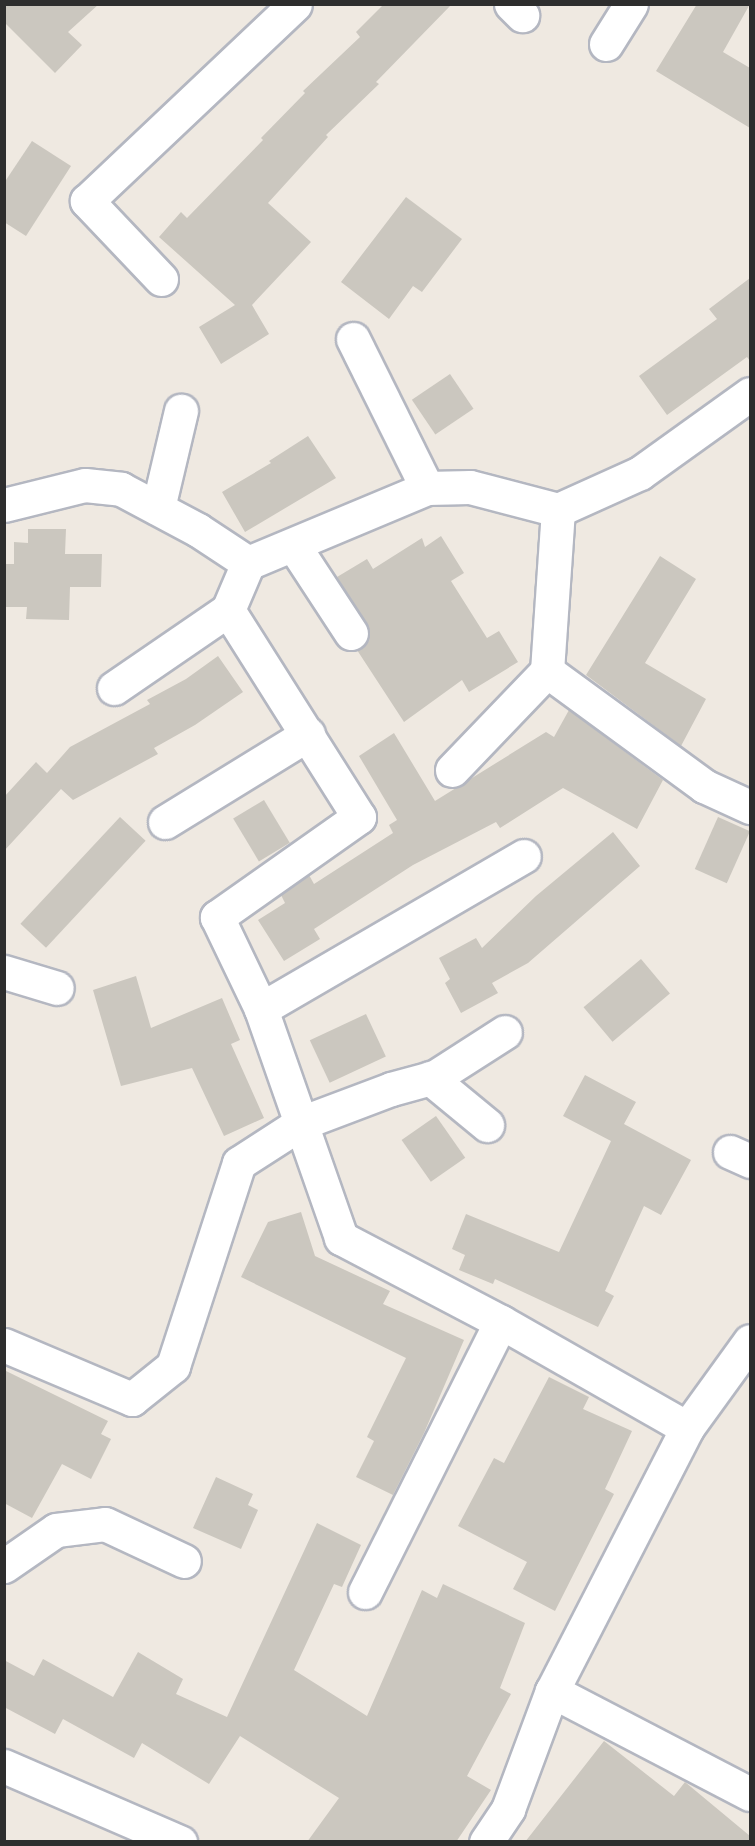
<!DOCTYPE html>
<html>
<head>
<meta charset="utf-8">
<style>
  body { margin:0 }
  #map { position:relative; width:755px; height:1846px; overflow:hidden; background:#efe9e1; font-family:"Exo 2",sans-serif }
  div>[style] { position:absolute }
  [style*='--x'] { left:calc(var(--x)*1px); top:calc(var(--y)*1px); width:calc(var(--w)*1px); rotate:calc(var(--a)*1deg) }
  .building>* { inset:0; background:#cbc7bf; transform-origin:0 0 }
  .roads { filter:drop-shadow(2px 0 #b4b7c1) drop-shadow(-2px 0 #b4b7c1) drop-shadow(0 2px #b4b7c1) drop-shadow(0 -2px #b4b7c1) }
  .street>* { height:33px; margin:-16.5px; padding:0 16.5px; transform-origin:16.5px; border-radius:16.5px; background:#fff }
  .secondary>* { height:33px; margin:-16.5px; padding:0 16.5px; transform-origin:16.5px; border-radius:16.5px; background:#fff }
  span { translate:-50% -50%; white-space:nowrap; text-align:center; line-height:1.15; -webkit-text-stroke:4.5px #fff; paint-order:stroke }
  .frame { position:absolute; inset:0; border:6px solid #2e2e2e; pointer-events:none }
</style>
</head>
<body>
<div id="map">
  <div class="building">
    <div style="clip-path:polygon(4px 4px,99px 4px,68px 32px,82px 45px,55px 73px,4px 22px)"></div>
    <div style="clip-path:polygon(384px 4px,452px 4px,376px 82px,379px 84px,326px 135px,328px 137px,268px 203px,311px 242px,252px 305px,269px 334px,221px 364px,199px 327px,235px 305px,159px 237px,181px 212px,187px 218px,263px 140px,261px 138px,305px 93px,303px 91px,360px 37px,356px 32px)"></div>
    <div style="clip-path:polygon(697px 4px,750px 4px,723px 52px,750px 68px,750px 128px,656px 71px)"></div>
    <div style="clip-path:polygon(32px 141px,71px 166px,26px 236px,4px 222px,4px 183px)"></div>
    <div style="clip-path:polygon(406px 197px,462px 239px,422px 292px,413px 286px,389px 319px,341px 282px)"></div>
    <div style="clip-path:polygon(750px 278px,750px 361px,747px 357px,667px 415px,639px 376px,717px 319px,709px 309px)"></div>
    <div style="left:450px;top:374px;width:42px;height:46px;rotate:56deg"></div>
    <div style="clip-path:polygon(308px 436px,336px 478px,245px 532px,222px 492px,271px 463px,269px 461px)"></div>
    <div style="clip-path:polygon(28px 529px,66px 529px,65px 554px,102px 554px,101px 587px,70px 587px,69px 620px,26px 619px,27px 607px,4px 607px,4px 564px,14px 564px,14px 542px,28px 543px)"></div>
    <div style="clip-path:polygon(441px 536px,464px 573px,451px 581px,487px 638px,499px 631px,518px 662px,469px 692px,462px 680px,404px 722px,357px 650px,369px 641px,370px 631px,337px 577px,367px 559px,373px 569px,422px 538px,425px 547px)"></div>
    <div style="clip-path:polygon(660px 556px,696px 579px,645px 663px,706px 699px,681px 746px,586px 675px)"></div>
    <div style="clip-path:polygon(218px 656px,243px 692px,195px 725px,154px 748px,158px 754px,73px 800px,61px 789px,4px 851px,4px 797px,36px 762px,47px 773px,70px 747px,150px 704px,147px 700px,186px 679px)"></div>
    <div style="clip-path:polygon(569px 710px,663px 780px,637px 829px,563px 788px,500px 828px,496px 822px,413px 865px,314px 929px,320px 939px,284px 961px,258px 920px,285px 903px,281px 895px,309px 875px,314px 884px,393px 833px,389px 825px,397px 820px,359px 756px,394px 733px,435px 801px,546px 732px,554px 737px)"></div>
    <div style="left:264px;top:800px;width:50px;height:36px;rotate:59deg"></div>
    <div style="left:120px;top:817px;width:35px;height:146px;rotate:43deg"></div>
    <div style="left:718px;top:817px;width:35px;height:57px;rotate:24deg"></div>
    <div style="clip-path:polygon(613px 832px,640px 866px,528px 963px,492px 983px,498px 993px,461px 1013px,445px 983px,450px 979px,439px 958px,476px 938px,482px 948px,536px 896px)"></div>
    <div style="left:641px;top:959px;width:45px;height:75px;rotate:50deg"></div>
    <div style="clip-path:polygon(136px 976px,151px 1028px,222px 998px,240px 1040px,231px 1044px,264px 1118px,224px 1136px,192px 1068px,121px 1086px,93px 990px)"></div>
    <div style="left:366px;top:1014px;width:47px;height:62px;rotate:65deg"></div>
    <div style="clip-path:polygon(585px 1075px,636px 1102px,624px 1124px,691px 1160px,661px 1215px,644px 1206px,605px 1291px,614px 1296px,598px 1327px,495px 1279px,493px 1284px,459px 1270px,465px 1255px,452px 1249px,466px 1214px,559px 1252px,611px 1141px,563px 1116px)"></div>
    <div style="left:436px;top:1116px;width:51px;height:42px;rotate:55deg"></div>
    <div style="clip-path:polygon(301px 1212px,315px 1256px,390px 1291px,383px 1304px,464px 1340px,424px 1433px,393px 1495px,356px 1477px,374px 1441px,367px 1437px,406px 1358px,241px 1277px,268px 1222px)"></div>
    <div style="clip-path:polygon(4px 1370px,108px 1421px,101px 1434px,111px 1439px,91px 1479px,62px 1464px,32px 1518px,4px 1503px)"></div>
    <div style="clip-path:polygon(549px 1377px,589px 1397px,583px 1409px,632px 1431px,605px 1489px,614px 1494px,555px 1611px,513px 1589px,527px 1562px,458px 1526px,494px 1458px,504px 1463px)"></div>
    <div style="clip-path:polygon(216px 1477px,253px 1494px,248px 1505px,258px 1510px,241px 1549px,193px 1528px)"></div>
    <div style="clip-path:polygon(317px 1523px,361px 1545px,342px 1587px,334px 1584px,294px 1670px,367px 1716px,422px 1590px,437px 1598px,443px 1584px,525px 1623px,500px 1688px,511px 1694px,467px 1776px,491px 1790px,456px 1842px,307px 1842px,339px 1798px,240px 1736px,209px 1784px,142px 1743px,134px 1758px,63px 1719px,55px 1734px,4px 1707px,4px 1660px,34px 1676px,43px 1659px,113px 1697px,138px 1652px,183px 1679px,176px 1694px,227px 1717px)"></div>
    <div style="clip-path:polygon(604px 1741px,674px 1796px,685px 1782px,750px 1836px,750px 1842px,525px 1842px)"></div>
  </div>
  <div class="roads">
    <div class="street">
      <div style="--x:511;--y:4;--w:16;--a:45"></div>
      <div style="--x:606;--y:44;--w:47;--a:-58"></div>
      <div style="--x:161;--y:279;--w:108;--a:-133.5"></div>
      <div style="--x:87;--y:201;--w:286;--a:-43.4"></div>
      <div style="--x:353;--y:339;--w:166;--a:63.6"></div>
      <div style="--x:4;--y:505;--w:83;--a:-13.9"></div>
      <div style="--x:85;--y:485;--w:36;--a:6"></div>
      <div style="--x:121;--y:489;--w:87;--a:28"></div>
      <div style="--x:198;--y:530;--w:60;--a:33.4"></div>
      <div style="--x:248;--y:563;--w:194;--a:-22.7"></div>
      <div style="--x:427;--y:488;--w:43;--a:-1.3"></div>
      <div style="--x:470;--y:487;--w:91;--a:14.6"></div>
      <div style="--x:558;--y:510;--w:90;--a:-24.3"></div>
      <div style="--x:640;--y:473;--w:135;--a:-35.7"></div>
      <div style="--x:158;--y:508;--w:100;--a:-76.7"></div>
      <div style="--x:294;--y:546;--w:104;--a:56.8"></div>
      <div style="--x:248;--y:563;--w:51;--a:113.1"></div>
      <div style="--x:228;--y:610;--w:245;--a:57.7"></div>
      <div style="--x:359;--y:817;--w:174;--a:144.8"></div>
      <div style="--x:217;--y:917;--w:102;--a:64.4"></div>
      <div style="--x:261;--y:1009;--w:243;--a:70.7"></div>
      <div style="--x:341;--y:1238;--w:181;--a:27.7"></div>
      <div style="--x:501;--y:1322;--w:214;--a:29.7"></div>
      <div style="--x:547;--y:671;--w:195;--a:36.2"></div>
      <div style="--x:704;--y:786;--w:51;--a:24.5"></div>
      <div style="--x:114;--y:688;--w:138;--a:-34.4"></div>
      <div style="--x:452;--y:770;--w:137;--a:-46.2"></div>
      <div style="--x:547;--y:671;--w:161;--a:-86.1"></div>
      <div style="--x:165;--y:822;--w:168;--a:-31.6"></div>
      <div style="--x:4;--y:972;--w:55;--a:16.8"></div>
      <div style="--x:261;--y:1009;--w:304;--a:-30.2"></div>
      <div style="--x:430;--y:1078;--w:74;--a:39.5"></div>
      <div style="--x:730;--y:1152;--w:22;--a:24"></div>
      <div style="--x:4;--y:1345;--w:139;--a:22.9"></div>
      <div style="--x:132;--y:1399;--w:53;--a:-38.8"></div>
      <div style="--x:173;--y:1366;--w:213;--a:-72"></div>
      <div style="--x:239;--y:1163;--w:74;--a:-32.8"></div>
      <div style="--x:301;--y:1123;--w:96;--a:-20.7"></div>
      <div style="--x:391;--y:1089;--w:46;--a:-15.3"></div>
      <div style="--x:435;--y:1077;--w:83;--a:-32.7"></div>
      <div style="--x:4;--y:1566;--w:63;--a:-34.7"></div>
      <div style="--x:56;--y:1530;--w:49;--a:-7"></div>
      <div style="--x:105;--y:1524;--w:87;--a:25.1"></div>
      <div style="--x:365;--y:1592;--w:302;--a:-63.3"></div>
      <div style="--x:552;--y:1691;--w:223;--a:27.5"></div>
      <div style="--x:486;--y:1842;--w:40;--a:-56"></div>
      <div style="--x:508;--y:1809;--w:126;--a:-69.6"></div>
      <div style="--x:552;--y:1691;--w:296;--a:-62.8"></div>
      <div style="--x:687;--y:1428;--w:107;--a:-54.1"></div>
    </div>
    <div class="secondary">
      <div style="--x:4;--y:1766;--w:192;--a:23.4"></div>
    </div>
  </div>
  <div class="frame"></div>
</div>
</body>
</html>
